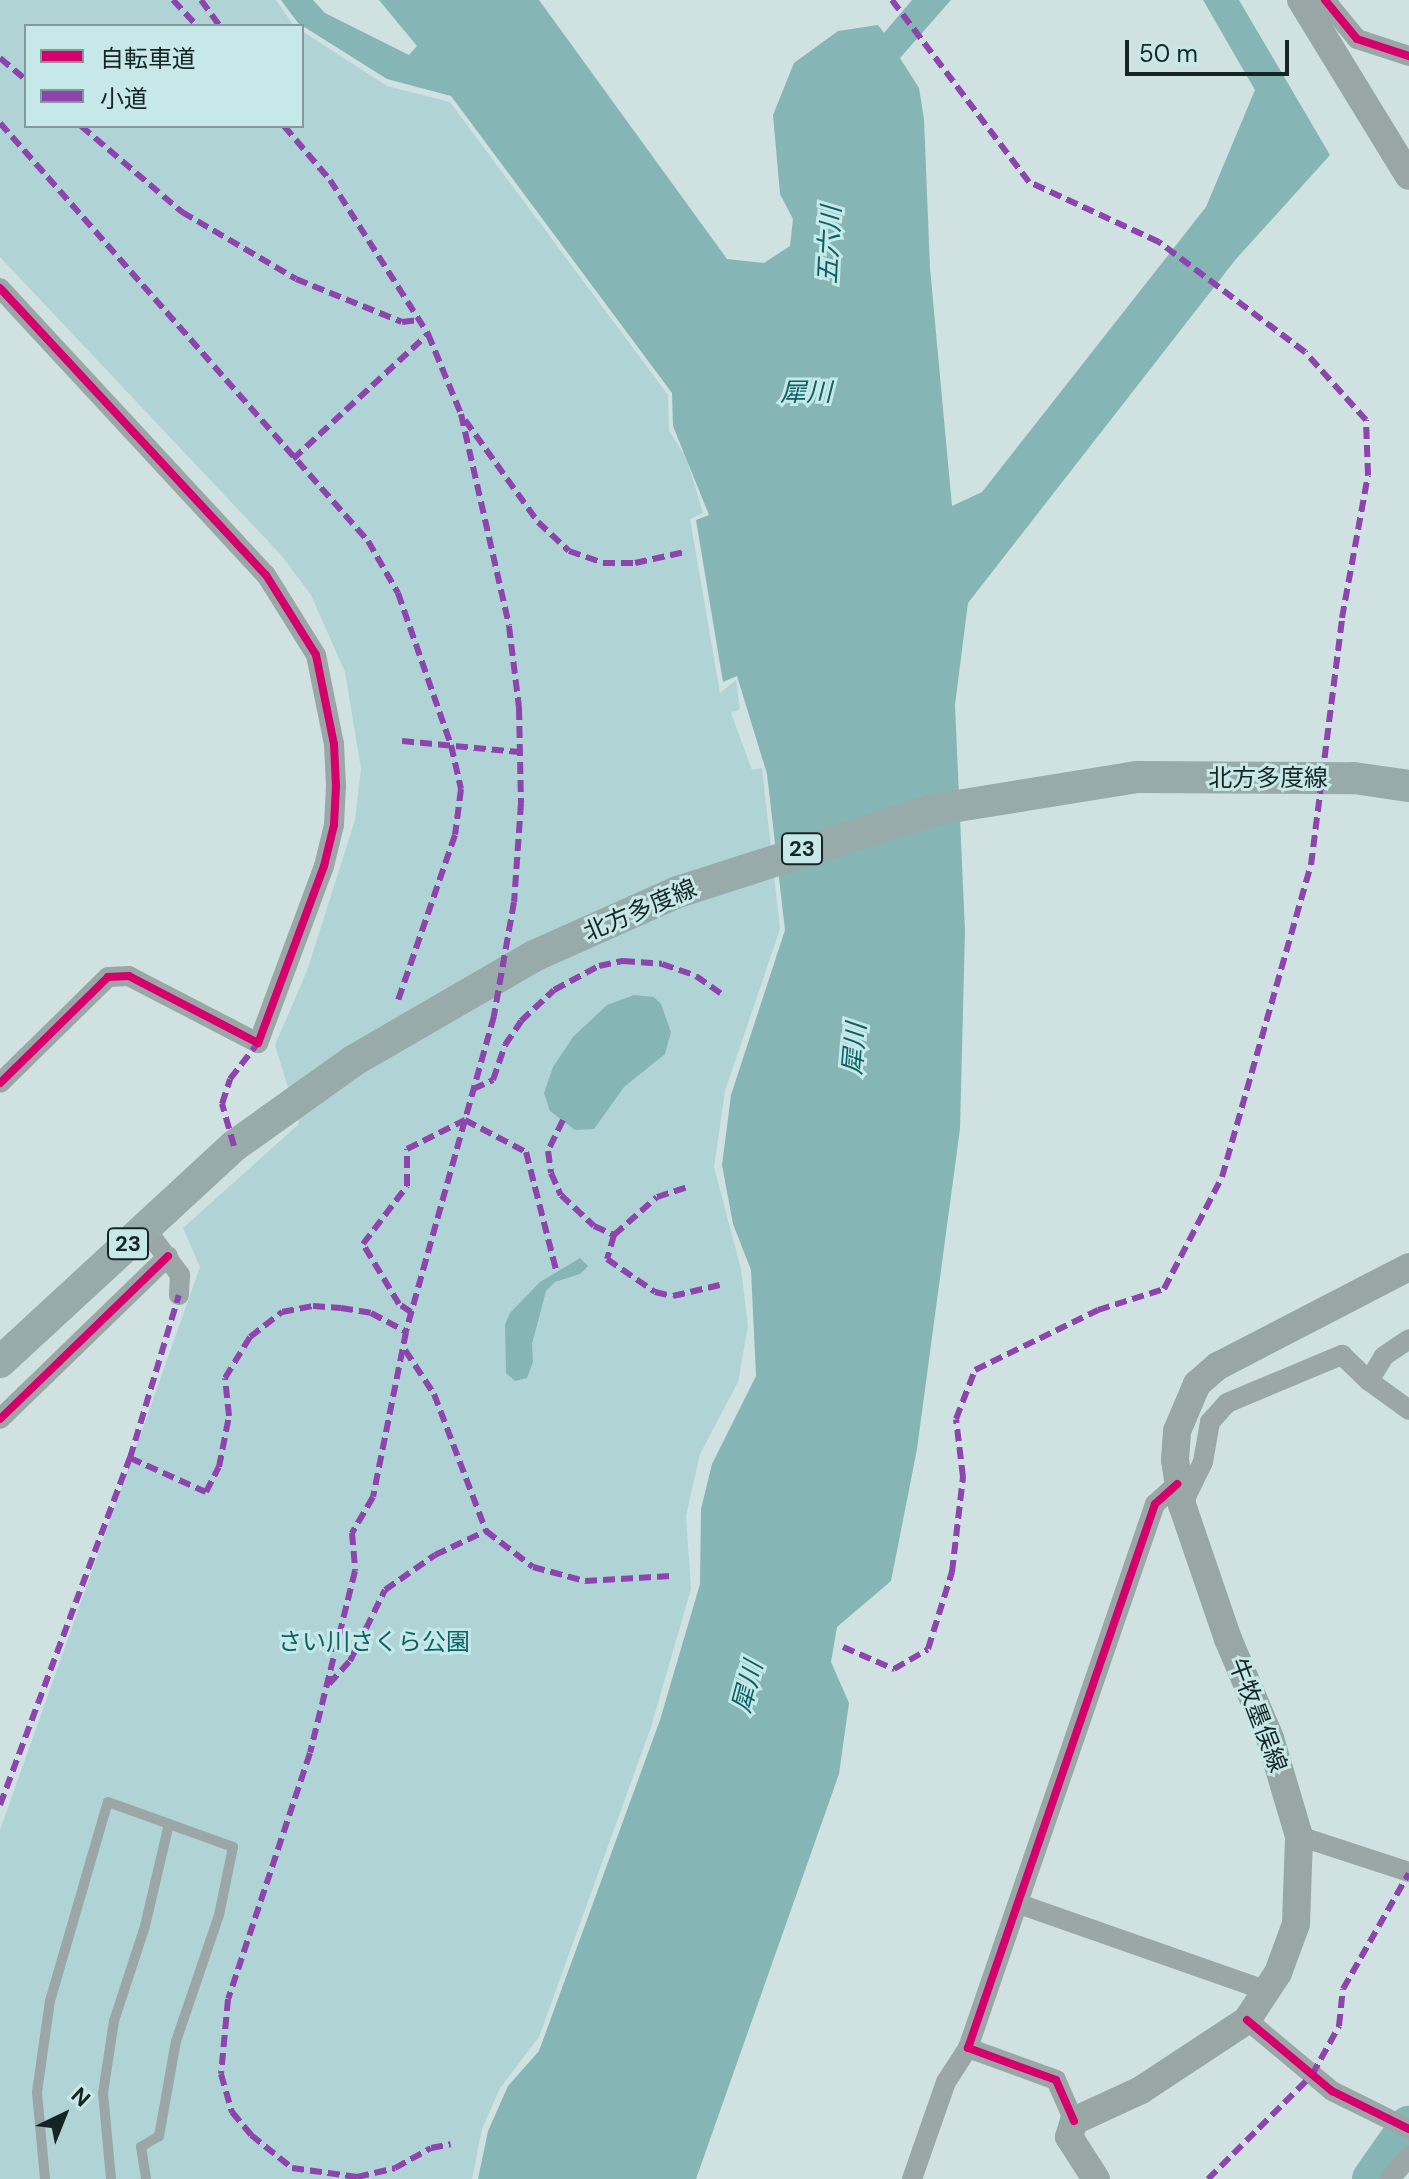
<!DOCTYPE html>
<html>
<head>
<meta charset="utf-8">
<style>
  body { margin:0 }
  #map { position:relative; width:1409px; height:2179px; overflow:hidden; background:#cfe1e1; font-family:"DM Sans","Noto Sans JP",sans-serif }
  div>[style] { position:absolute }
  [style*='--x'] { left:calc(var(--x)*1px); top:calc(var(--y)*1px); width:calc(var(--w)*1px); rotate:calc(var(--a)*1deg) }
  .green>* { inset:0; background:#b0d4d5 }
  .water>* { inset:0; background:#86b5b6 }
  .river>* { height:40px; margin:-20px; padding:0 20px; transform-origin:20px; border-radius:20px; background:#86b5b6 }
  .service>* { height:10px; margin:-5px; padding:0 5px; transform-origin:5px; border-radius:5px; background:#9ba7a7 }
  .minor>* { height:20px; margin:-10px; padding:0 10px; transform-origin:10px; border-radius:10px; background:#9ba7a7 }
  .secondary>* { height:28px; margin:-14px; padding:0 14px; transform-origin:14px; border-radius:14px; background:#98a6a6 }
  .primary>* { height:32px; margin:-16px; padding:0 16px; transform-origin:16px; border-radius:16px; background:#9aa }
  .quiet>* { height:6px; margin-top:-3px; transform-origin:0; background:repeating-linear-gradient(90deg,#8e44ad 0 12px,transparent 0 18px) }
  .cycleway>* { height:8px; margin:-4px; padding:0 4px; transform-origin:4px; border-radius:4px; background:#d6006c }
  span { translate:-50% -50%; white-space:nowrap; text-align:center; line-height:1.15; -webkit-text-stroke:6px #c7e8e9; paint-order:stroke }
  .shield-label span { padding:2px 6px; background:#c7e8e9; border:2px solid; border-radius:6px; -webkit-text-stroke-width:0 }
  .shield-label { font-size:22px; color:#172424; font-weight:700 }
  .street-label { font-size:24px; color:#172424 }
  .park-label { font-size:24px; color:#0b6265 }
  .water-label { font-size:26px; color:#0a6265; font-style:italic }
  .legend { position:absolute; left:24px; top:24px; width:280px; height:104px; box-sizing:border-box; background:#c7e8e9; border:2px solid #819a9a; margin:0; padding:10px 14px; list-style:none; font-size:24px; color:#172424 }
  .legend li { display:flex; align-items:center; gap:16px; height:40px }
  .legend b { width:40px; border:2px solid #819a9a }
  .north { position:absolute; left:24px; top:2075px; width:80px; height:80px; -webkit-text-stroke:6px #c7e8e9; paint-order:stroke; rotate:43deg; font-size:22px; font-weight:700; line-height:32px; text-align:center; color:#172424 }
  .north::after { content:''; display:block; margin:auto; width:28px; height:36px; background:#172424; clip-path:polygon(50% 0,100% 100%,50% 72%,0 100%) }
  .scale { position:absolute; left:1125px; top:40px; width:164px; height:36px; box-sizing:border-box; border:4px solid #172424; border-top:0; padding-left:10px; font-size:24px; line-height:28px; white-space:nowrap; color:#172424; -webkit-text-stroke:6px #c7e8e9; paint-order:stroke }
</style>
</head>
<body>
<div id="map">
  <div class="green">
    <div style="clip-path:polygon(0 0,276px 0,294px 26px,26px 26px,26px 126px,302px 126px,302px 31px,387px 86px,450px 102px,668px 395px,669px 431px,686px 457px,703px 513px,690px 519px,720px 693px,736px 680px,740px 709px,731px 713px,752px 770px,762px 768px,780px 929px,725px 1091px,714px 1167px,741px 1269px,748px 1326px,738px 1382px,700px 1454px,686px 1516px,691px 1589px,651px 1727px,539px 2037px,500px 2088px,482px 2129px,472px 2179px,0 2179px,0 1830px,200px 1267px,183px 1228px,299px 1124px,275px 1045px,307px 971px,355px 820px,361px 769px,345px 672px,311px 595px,281px 555px,0 257px)"></div>
  </div>
  <div class="water">
    <div style="clip-path:polygon(281px 0,313px 0,325px 13px,409px 55px,417px 46px,379px 0,539px 0,727px 259px,764px 263px,790px 246px,793px 219px,780px 194px,773px 115px,794px 63px,838px 31px,878px 25px,884px 33px,912px 0,951px 0,900px 58px,919px 88px,924px 119px,930px 268px,952px 506px,982px 492px,1206px 207px,1255px 90px,1203px 0,1239px 0,1330px 155px,1236px 259px,968px 603px,955px 705px,965px 931px,960px 1129px,917px 1449px,891px 1581px,837px 1627px,831px 1662px,849px 1703px,839px 1774px,696px 2179px,478px 2179px,488px 2131px,508px 2086px,539px 2051px,660px 1720px,700px 1584px,701px 1509px,712px 1464px,756px 1376px,751px 1270px,733px 1224px,722px 1165px,731px 1095px,785px 930px,767px 774px,737px 676px,723px 682px,696px 520px,709px 515px,673px 426px,672px 393px,451px 96px,387px 79px,298px 23px)"></div>
    <div style="clip-path:polygon(634px 995px,654px 997px,661px 1004px,671px 1032px,665px 1054px,624px 1087px,594px 1129px,575px 1130px,550px 1111px,544px 1093px,553px 1067px,573px 1037px,607px 1005px)"></div>
    <div style="clip-path:polygon(580px 1258px,588px 1266px,580px 1274px,555px 1282px,546px 1291px,532px 1344px,533px 1362px,527px 1378px,515px 1381px,506px 1373px,505px 1325px,510px 1313px,540px 1282px)"></div>
  </div>
  <div class="river">
    <div style="--x:1372;--y:2179;--w:65;--a:-55.1"></div>
  </div>
  <div class="service">
    <div style="--x:45;--y:2179;--w:87;--a:-95.3"></div>
    <div style="--x:37;--y:2092;--w:92;--a:-81.9"></div>
    <div style="--x:50;--y:2001;--w:207;--a:-73.8"></div>
    <div style="--x:108;--y:1802;--w:133;--a:19.8"></div>
    <div style="--x:233;--y:1847;--w:69;--a:101.6"></div>
    <div style="--x:219;--y:1915;--w:133;--a:108.8"></div>
    <div style="--x:176;--y:2041;--w:97;--a:100.1"></div>
    <div style="--x:159;--y:2136;--w:21;--a:149"></div>
    <div style="--x:141;--y:2147;--w:32;--a:81"></div>
    <div style="--x:111;--y:2179;--w:86;--a:-95.3"></div>
    <div style="--x:103;--y:2093;--w:73;--a:-81.3"></div>
    <div style="--x:114;--y:2021;--w:100;--a:-71.9"></div>
    <div style="--x:145;--y:1926;--w:105;--a:-76.8"></div>
  </div>
  <div class="minor">
    <div style="--x:1325;--y:0;--w:50;--a:50.6"></div>
    <div style="--x:1357;--y:39;--w:55;--a:18.1"></div>
    <div style="--x:0;--y:288;--w:391;--a:47.2"></div>
    <div style="--x:266;--y:575;--w:94;--a:58"></div>
    <div style="--x:316;--y:655;--w:91;--a:78.6"></div>
    <div style="--x:334;--y:744;--w:42;--a:87.3"></div>
    <div style="--x:336;--y:786;--w:39;--a:93"></div>
    <div style="--x:334;--y:825;--w:42;--a:103.7"></div>
    <div style="--x:324;--y:866;--w:189;--a:110.4"></div>
    <div style="--x:258;--y:1043;--w:145;--a:-152.6"></div>
    <div style="--x:129;--y:976;--w:21;--a:177"></div>
    <div style="--x:108;--y:977;--w:151;--a:135.5"></div>
    <div style="--x:145;--y:1228;--w:59;--a:53.3"></div>
    <div style="--x:180;--y:1275;--w:20;--a:93"></div>
    <div style="--x:1369;--y:1381;--w:49;--a:35.9"></div>
    <div style="--x:0;--y:1419;--w:234;--a:-44.1"></div>
    <div style="--x:1182;--y:1505;--w:48;--a:-64"></div>
    <div style="--x:1203;--y:1462;--w:41;--a:-80.1"></div>
    <div style="--x:1210;--y:1422;--w:25;--a:-48"></div>
    <div style="--x:1227;--y:1403;--w:125;--a:-22.7"></div>
    <div style="--x:1342;--y:1355;--w:37;--a:44"></div>
    <div style="--x:1369;--y:1381;--w:29;--a:-59"></div>
    <div style="--x:1384;--y:1356;--w:30;--a:-34"></div>
    <div style="--x:1299;--y:1836;--w:116;--a:18.1"></div>
    <div style="--x:1019;--y:1904;--w:264;--a:19.3"></div>
    <div style="--x:1247;--y:2020;--w:111;--a:39.9"></div>
    <div style="--x:1332;--y:2091;--w:86;--a:26.3"></div>
    <div style="--x:1074;--y:2121;--w:45;--a:-113.7"></div>
    <div style="--x:1056;--y:2080;--w:94;--a:-160"></div>
    <div style="--x:968;--y:2048;--w:575;--a:-71.03"></div>
    <div style="--x:1155;--y:1504;--w:30;--a:-42"></div>
    <div style="--x:912;--y:2179;--w:103;--a:-70.7"></div>
    <div style="--x:946;--y:2082;--w:40;--a:-57.1"></div>
    <div style="--x:1390;--y:2179;--w:30;--a:-50"></div>
  </div>
  <div class="secondary">
    <div style="--x:1301;--y:0;--w:206;--a:58.5"></div>
    <div style="--x:1096;--y:2179;--w:50;--a:-122.7"></div>
    <div style="--x:1069;--y:2137;--w:17;--a:-73"></div>
    <div style="--x:1074;--y:2121;--w:74;--a:-24.8"></div>
    <div style="--x:1141;--y:2090;--w:127;--a:-33.4"></div>
    <div style="--x:1247;--y:2020;--w:56;--a:-56.6"></div>
    <div style="--x:1278;--y:1973;--w:52;--a:-69.8"></div>
    <div style="--x:1296;--y:1924;--w:88;--a:-88"></div>
    <div style="--x:1299;--y:1836;--w:102;--a:-106.5"></div>
    <div style="--x:1270;--y:1738;--w:108;--a:-113"></div>
    <div style="--x:1228;--y:1639;--w:142;--a:-108.9"></div>
    <div style="--x:1182;--y:1505;--w:46;--a:-98.8"></div>
    <div style="--x:1175;--y:1460;--w:29;--a:-86"></div>
    <div style="--x:1177;--y:1431;--w:51;--a:-66.9"></div>
    <div style="--x:1197;--y:1384;--w:28;--a:-41"></div>
    <div style="--x:1218;--y:1366;--w:215;--a:-27.4"></div>
  </div>
  <div class="primary">
    <div style="--x:0;--y:1362;--w:318;--a:-42.7"></div>
    <div style="--x:234;--y:1146;--w:146;--a:-35.5"></div>
    <div style="--x:353;--y:1061;--w:209;--a:-30.1"></div>
    <div style="--x:534;--y:956;--w:158;--a:-24"></div>
    <div style="--x:678;--y:892;--w:268;--a:-17.8"></div>
    <div style="--x:933;--y:810;--w:207;--a:-9.2"></div>
    <div style="--x:1137;--y:777;--w:217;--a:0.3"></div>
    <div style="--x:1354;--y:778;--w:56;--a:8.3"></div>
  </div>
  <div class="quiet">
    <div style="--x:173;--y:0;--w:35;--a:47"></div>
    <div style="--x:201;--y:0;--w:32;--a:54"></div>
    <div style="--x:0;--y:58;--w:34;--a:40"></div>
    <div style="--x:0;--y:123;--w:557;--a:48.64"></div>
    <div style="--x:368;--y:541;--w:60;--a:60"></div>
    <div style="--x:398;--y:593;--w:161;--a:70.8"></div>
    <div style="--x:451;--y:745;--w:45;--a:77.2"></div>
    <div style="--x:461;--y:789;--w:46;--a:97.4"></div>
    <div style="--x:455;--y:835;--w:178;--a:109"></div>
    <div style="--x:81;--y:126;--w:133;--a:40.4"></div>
    <div style="--x:182;--y:212;--w:132;--a:30.4"></div>
    <div style="--x:296;--y:279;--w:114;--a:22.1"></div>
    <div style="--x:402;--y:322;--w:17;--a:-7"></div>
    <div style="--x:284;--y:126;--w:71;--a:49.6"></div>
    <div style="--x:330;--y:180;--w:183;--a:57.5"></div>
    <div style="--x:428;--y:334;--w:87;--a:67.6"></div>
    <div style="--x:461;--y:414;--w:217;--a:77.2"></div>
    <div style="--x:509;--y:626;--w:83;--a:83"></div>
    <div style="--x:519;--y:708;--w:95;--a:88.8"></div>
    <div style="--x:521;--y:803;--w:99;--a:94"></div>
    <div style="--x:514;--y:902;--w:116;--a:100"></div>
    <div style="--x:494;--y:1016;--w:328;--a:105.6"></div>
    <div style="--x:406;--y:1332;--w:168;--a:101.3"></div>
    <div style="--x:373;--y:1497;--w:42;--a:120.3"></div>
    <div style="--x:352;--y:1533;--w:38;--a:85"></div>
    <div style="--x:355;--y:1571;--w:187;--a:103.9"></div>
    <div style="--x:310;--y:1753;--w:259;--a:108.4"></div>
    <div style="--x:228;--y:1999;--w:75;--a:95.3"></div>
    <div style="--x:221;--y:2074;--w:40;--a:74"></div>
    <div style="--x:232;--y:2112;--w:30;--a:50"></div>
    <div style="--x:251;--y:2135;--w:53;--a:38.8"></div>
    <div style="--x:292;--y:2168;--w:66;--a:7.9"></div>
    <div style="--x:357;--y:2177;--w:39;--a:-13"></div>
    <div style="--x:395;--y:2168;--w:41;--a:-29.1"></div>
    <div style="--x:431;--y:2148;--w:20;--a:-11"></div>
    <div style="--x:465;--y:420;--w:125;--a:54.4"></div>
    <div style="--x:538;--y:522;--w:42;--a:43.1"></div>
    <div style="--x:569;--y:551;--w:36;--a:19"></div>
    <div style="--x:603;--y:563;--w:32;--a:0"></div>
    <div style="--x:635;--y:563;--w:51;--a:-12.4"></div>
    <div style="--x:293;--y:459;--w:184;--a:-42.8"></div>
    <div style="--x:402;--y:741;--w:118;--a:5.4"></div>
    <div style="--x:473;--y:1089;--w:22;--a:-24"></div>
    <div style="--x:493;--y:1080;--w:37;--a:-71"></div>
    <div style="--x:505;--y:1045;--w:29;--a:-56"></div>
    <div style="--x:521;--y:1021;--w:45;--a:-43.2"></div>
    <div style="--x:554;--y:990;--w:51;--a:-28.1"></div>
    <div style="--x:599;--y:966;--w:25;--a:-12"></div>
    <div style="--x:623;--y:961;--w:39;--a:4"></div>
    <div style="--x:662;--y:964;--w:36;--a:19"></div>
    <div style="--x:696;--y:976;--w:32;--a:35"></div>
    <div style="--x:563;--y:1120;--w:34;--a:116"></div>
    <div style="--x:548;--y:1151;--w:22;--a:82"></div>
    <div style="--x:551;--y:1173;--w:24;--a:66"></div>
    <div style="--x:561;--y:1195;--w:45;--a:43.2"></div>
    <div style="--x:594;--y:1226;--w:22;--a:24"></div>
    <div style="--x:614;--y:1235;--w:57;--a:-41.5"></div>
    <div style="--x:657;--y:1197;--w:35;--a:-18"></div>
    <div style="--x:234;--y:1146;--w:44;--a:-105.9"></div>
    <div style="--x:222;--y:1104;--w:26;--a:-72"></div>
    <div style="--x:230;--y:1079;--w:46;--a:-52.1"></div>
    <div style="--x:614;--y:1235;--w:25;--a:106"></div>
    <div style="--x:607;--y:1259;--w:58;--a:34.5"></div>
    <div style="--x:655;--y:1292;--w:18;--a:13"></div>
    <div style="--x:673;--y:1296;--w:48;--a:-13.2"></div>
    <div style="--x:411;--y:1312;--w:14;--a:-146"></div>
    <div style="--x:399;--y:1304;--w:70;--a:-121"></div>
    <div style="--x:363;--y:1244;--w:73;--a:-52.8"></div>
    <div style="--x:407;--y:1186;--w:37;--a:-90"></div>
    <div style="--x:407;--y:1149;--w:65;--a:-26.6"></div>
    <div style="--x:465;--y:1120;--w:69;--a:27.7"></div>
    <div style="--x:526;--y:1152;--w:122;--a:75.7"></div>
    <div style="--x:405;--y:1350;--w:53;--a:56.6"></div>
    <div style="--x:434;--y:1394;--w:147;--a:69.2"></div>
    <div style="--x:130;--y:1458;--w:83;--a:24.1"></div>
    <div style="--x:206;--y:1492;--w:28;--a:-63"></div>
    <div style="--x:219;--y:1467;--w:52;--a:-78.9"></div>
    <div style="--x:229;--y:1416;--w:38;--a:-96"></div>
    <div style="--x:225;--y:1378;--w:48;--a:-58.6"></div>
    <div style="--x:250;--y:1337;--w:41;--a:-38"></div>
    <div style="--x:282;--y:1312;--w:32;--a:-11"></div>
    <div style="--x:313;--y:1306;--w:28;--a:4"></div>
    <div style="--x:341;--y:1308;--w:30;--a:9"></div>
    <div style="--x:371;--y:1313;--w:40;--a:28"></div>
    <div style="--x:843;--y:1647;--w:56;--a:23.3"></div>
    <div style="--x:894;--y:1669;--w:39;--a:-30"></div>
    <div style="--x:928;--y:1649;--w:81;--a:-72.7"></div>
    <div style="--x:952;--y:1572;--w:96;--a:-83.4"></div>
    <div style="--x:963;--y:1477;--w:58;--a:-96.9"></div>
    <div style="--x:956;--y:1419;--w:53;--a:-68.8"></div>
    <div style="--x:975;--y:1370;--w:137;--a:-26"></div>
    <div style="--x:1098;--y:1310;--w:69;--a:-17.7"></div>
    <div style="--x:1164;--y:1289;--w:126;--a:-62.6"></div>
    <div style="--x:1222;--y:1177;--w:324;--a:-74.1"></div>
    <div style="--x:1311;--y:865;--w:249;--a:-82.8"></div>
    <div style="--x:1342;--y:618;--w:145;--a:-79.7"></div>
    <div style="--x:1368;--y:475;--w:55;--a:-92.1"></div>
    <div style="--x:1366;--y:420;--w:91;--a:-131.9"></div>
    <div style="--x:1305;--y:352;--w:183;--a:-143"></div>
    <div style="--x:1159;--y:242;--w:143;--a:-155.2"></div>
    <div style="--x:1029;--y:182;--w:228;--a:-127"></div>
    <div style="--x:329;--y:1684;--w:31;--a:-48"></div>
    <div style="--x:350;--y:1661;--w:79;--a:-63.8"></div>
    <div style="--x:385;--y:1590;--w:61;--a:-35"></div>
    <div style="--x:435;--y:1555;--w:56;--a:-25.2"></div>
    <div style="--x:486;--y:1531;--w:59;--a:37.5"></div>
    <div style="--x:533;--y:1567;--w:54;--a:15.1"></div>
    <div style="--x:585;--y:1581;--w:86;--a:-3.3"></div>
    <div style="--x:0;--y:1805;--w:371;--a:-69.5"></div>
    <div style="--x:130;--y:1458;--w:170;--a:-73.3"></div>
    <div style="--x:1208;--y:2179;--w:147;--a:-45"></div>
    <div style="--x:1312;--y:2075;--w:56;--a:-61.1"></div>
    <div style="--x:1339;--y:2026;--w:37;--a:-84"></div>
    <div style="--x:1343;--y:1989;--w:133;--a:-60.4"></div>
  </div>
  <div class="cycleway">
    <div style="--x:1325;--y:0;--w:50;--a:50.6"></div>
    <div style="--x:1357;--y:39;--w:55;--a:18.1"></div>
    <div style="--x:0;--y:288;--w:391;--a:47.2"></div>
    <div style="--x:266;--y:575;--w:94;--a:58"></div>
    <div style="--x:316;--y:655;--w:91;--a:78.6"></div>
    <div style="--x:334;--y:744;--w:42;--a:87.3"></div>
    <div style="--x:336;--y:786;--w:39;--a:93"></div>
    <div style="--x:334;--y:825;--w:42;--a:103.7"></div>
    <div style="--x:324;--y:866;--w:189;--a:110.4"></div>
    <div style="--x:258;--y:1043;--w:145;--a:-152.6"></div>
    <div style="--x:129;--y:976;--w:21;--a:177"></div>
    <div style="--x:108;--y:977;--w:151;--a:135.5"></div>
    <div style="--x:0;--y:1419;--w:234;--a:-44.1"></div>
    <div style="--x:1247;--y:2020;--w:111;--a:39.9"></div>
    <div style="--x:1332;--y:2091;--w:86;--a:26.3"></div>
    <div style="--x:1074;--y:2121;--w:45;--a:-113.7"></div>
    <div style="--x:1056;--y:2080;--w:94;--a:-160"></div>
    <div style="--x:968;--y:2048;--w:575;--a:-71.03"></div>
    <div style="--x:1155;--y:1504;--w:30;--a:-42"></div>
  </div>
  <div class="shield-label">
    <span style="left:802px;top:849px">23</span>
    <span style="left:128px;top:1244px">23</span>
  </div>
  <div class="street-label">
    <span style="left:1268px;top:778px">北方多度線</span>
    <span style="left:640px;top:910px;rotate:-23deg">北方多度線</span>
    <span style="left:1258px;top:1715px;rotate:69deg">牛牧墨俣線</span>
  </div>
  <div class="park-label">
    <span style="left:374px;top:1642px">さい川さくら公園</span>
  </div>
  <div class="water-label">
    <span style="left:830px;top:245px;rotate:-87deg">五六川</span>
    <span style="left:806px;top:393px">犀川</span>
    <span style="left:855px;top:1049px;rotate:-85deg">犀川</span>
    <span style="left:748px;top:1687px;rotate:-75deg">犀川</span>
  </div>
  <ul class="legend">
  <li><b style="height:10px;background:#d6006c"></b>自転車道</li>
  <li><b style="height:10px;background:#8e44ad"></b>小道</li>
  </ul>
  <div class="north">N</div>
  <div class="scale">50 m</div>
</div>
</body>
</html>
